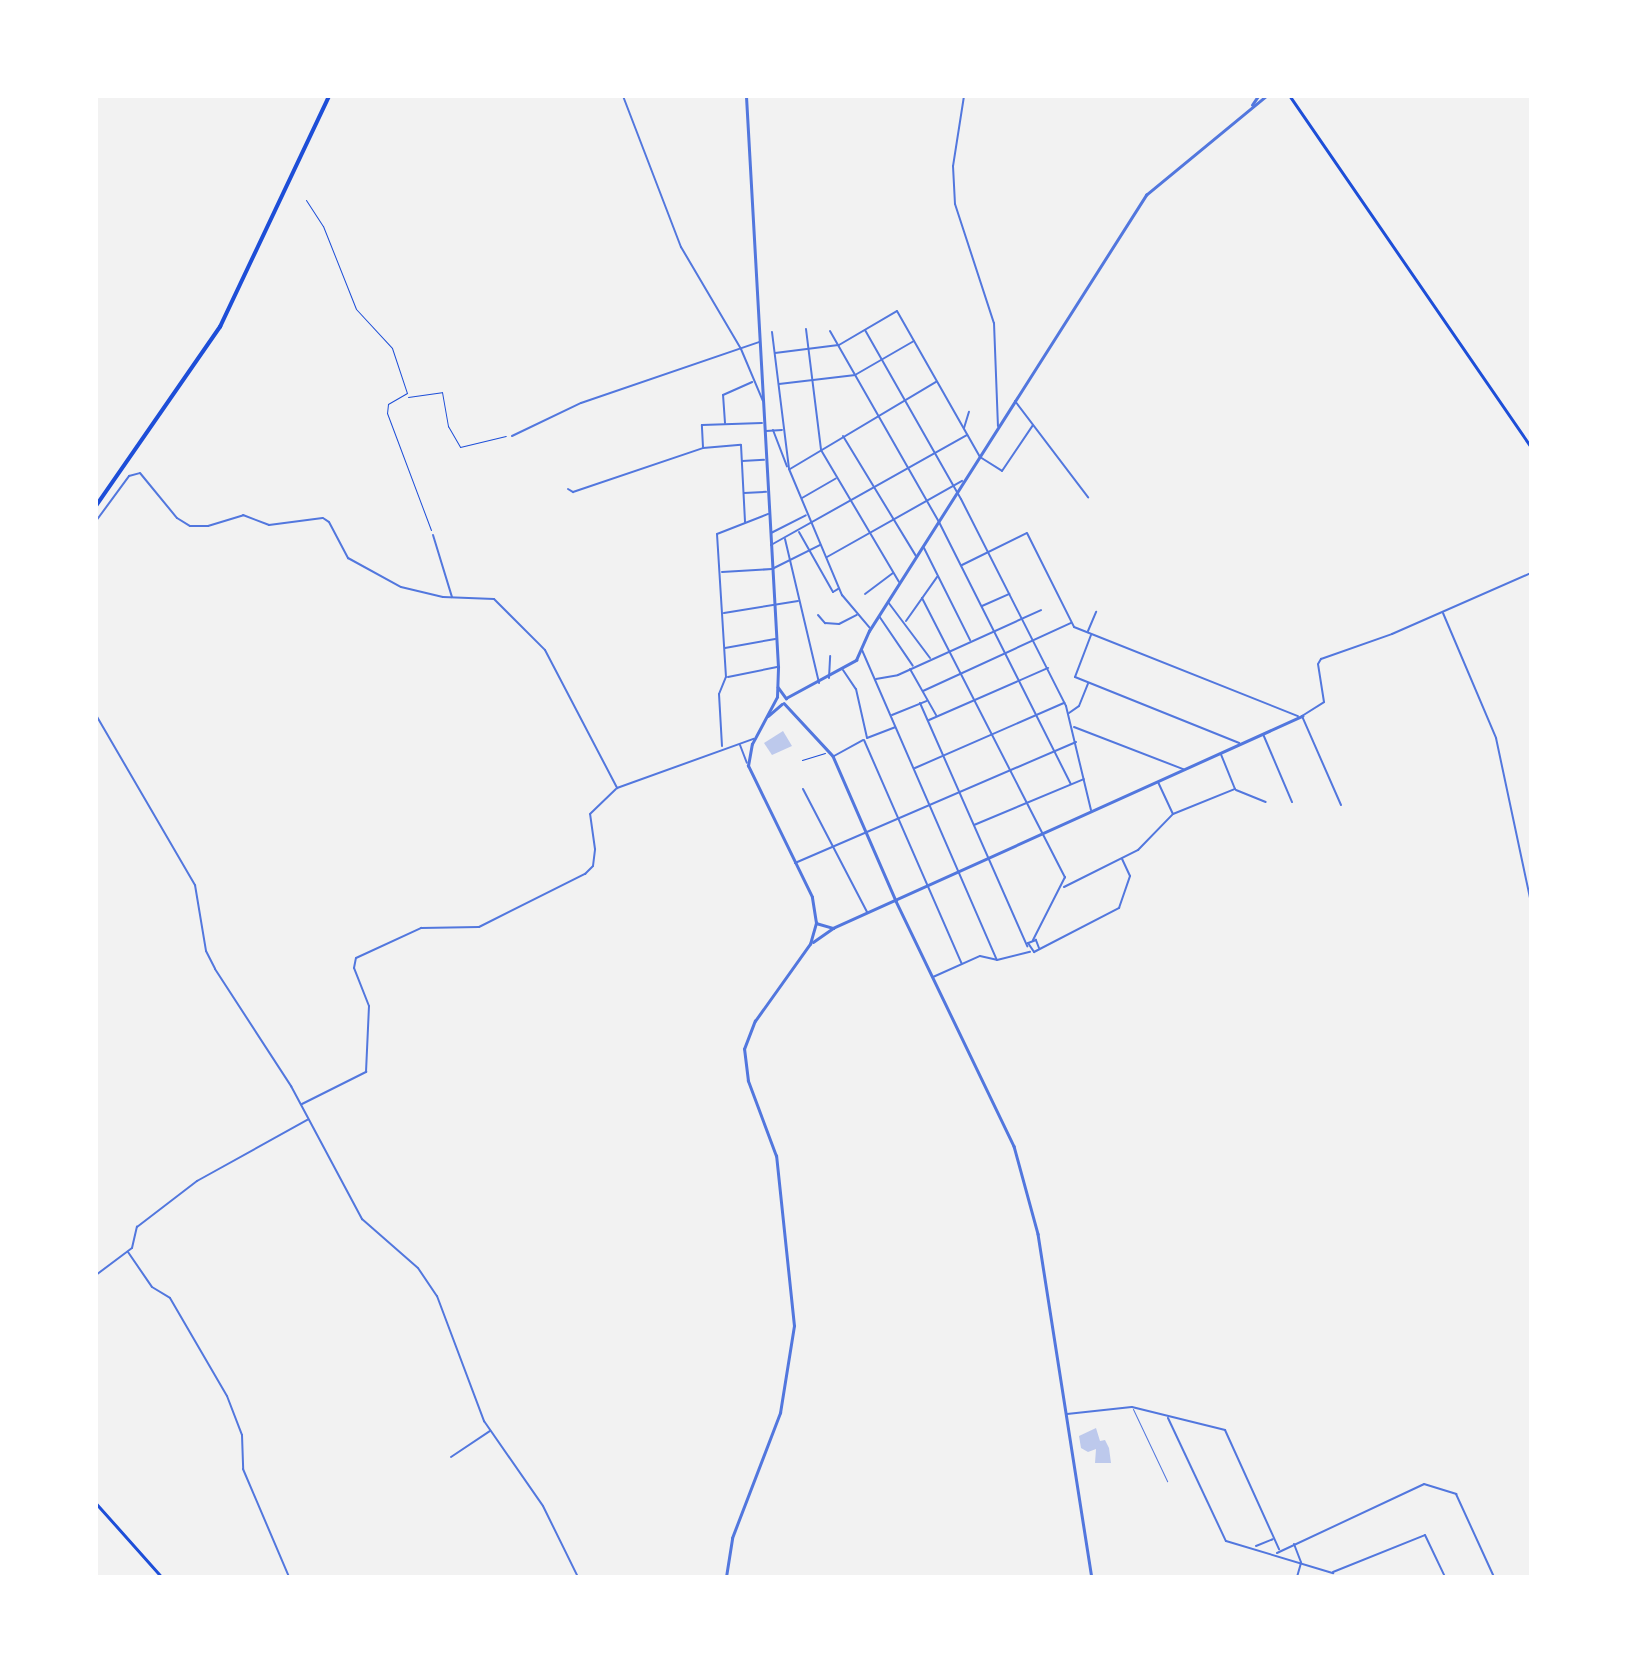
<!DOCTYPE html>
<html>
<head>
<meta charset="utf-8">
<style>
  body { margin:0 }
  #map { position:relative; width:1627px; height:1673px; overflow:hidden; background:#f2f2f2; font-family:"Open Sans",sans-serif }
  div>[style] { position:absolute }
  [style*='--x'] { left:calc(var(--x)*1px); top:calc(var(--y)*1px); width:calc(var(--w)*1px); rotate:calc(var(--a)*1deg) }
  .building>* { inset:0; background:#bdc9ec }
  .path>* { height:1px; margin:-0.5px; padding:0 0.5px; transform-origin:0.5px; border-radius:0.5px; background:#1d4ed8 }
  .service>* { height:1px; margin:-0.5px; padding:0 0.5px; transform-origin:0.5px; border-radius:0.5px; background:#5277de }
  .minor>* { height:2px; margin:-1px; padding:0 1px; transform-origin:1px; border-radius:1px; background:#5277de }
  .tertiary>* { height:2.5px; margin:-1.25px; padding:0 1.25px; transform-origin:1.25px; border-radius:1.25px; background:#5277de }
  .secondary>* { height:2.5px; margin:-1.25px; padding:0 1.25px; transform-origin:1.25px; border-radius:1.25px; background:#1d4ed8 }
  .primary>* { height:3.5px; margin:-1.75px; padding:0 1.75px; transform-origin:1.75px; border-radius:1.75px; background:#1d4ed8 }
  span { translate:-50% -50%; white-space:nowrap; text-align:center; line-height:1.15; -webkit-text-stroke:6px #fff; paint-order:stroke }
  .frame { position:absolute; inset:0; border:98px solid #fff; pointer-events:none }
</style>
</head>
<body>
<div id="map">
  <div class="building">
    <div style="clip-path:polygon(783px 731px,792px 746px,772px 755px,764px 743px)"></div>
    <div style="clip-path:polygon(1096px 1428px,1100px 1441px,1105px 1440px,1109px 1448px,1111px 1463px,1095px 1463px,1096px 1449px,1088px 1452px,1081px 1448px,1079px 1436px)"></div>
  </div>
  <div class="path">
    <div style="--x:306;--y:200;--w:31;--a:57"></div>
    <div style="--x:323;--y:226;--w:89;--a:68.3"></div>
    <div style="--x:356;--y:309;--w:53;--a:47.3"></div>
    <div style="--x:392;--y:348;--w:47;--a:71.6"></div>
    <div style="--x:407;--y:393;--w:22;--a:150"></div>
    <div style="--x:388;--y:404;--w:9;--a:96"></div>
    <div style="--x:387;--y:413;--w:125;--a:69.4"></div>
    <div style="--x:408;--y:397;--w:34;--a:-8"></div>
    <div style="--x:442;--y:392;--w:35;--a:80"></div>
    <div style="--x:448;--y:426;--w:24;--a:60"></div>
    <div style="--x:460;--y:447;--w:47;--a:-13.4"></div>
    <div style="--x:802;--y:760;--w:24;--a:-17"></div>
  </div>
  <div class="service">
    <div style="--x:1133;--y:1409;--w:80;--a:64.7"></div>
  </div>
  <div class="minor">
    <div style="--x:623;--y:96;--w:162;--a:69"></div>
    <div style="--x:681;--y:247;--w:118;--a:59.5"></div>
    <div style="--x:741;--y:349;--w:56;--a:67.1"></div>
    <div style="--x:964;--y:96;--w:71;--a:98.9"></div>
    <div style="--x:953;--y:166;--w:38;--a:87"></div>
    <div style="--x:955;--y:204;--w:125;--a:71.9"></div>
    <div style="--x:994;--y:323;--w:103;--a:87.8"></div>
    <div style="--x:806;--y:329;--w:122;--a:82.9"></div>
    <div style="--x:821;--y:450;--w:153;--a:59.4"></div>
    <div style="--x:865;--y:330;--w:194;--a:60.4"></div>
    <div style="--x:961;--y:499;--w:232;--a:63.1"></div>
    <div style="--x:1066;--y:706;--w:107;--a:76.5"></div>
    <div style="--x:830;--y:331;--w:220;--a:60.3"></div>
    <div style="--x:939;--y:522;--w:293;--a:63.3"></div>
    <div style="--x:772;--y:332;--w:138;--a:82.9"></div>
    <div style="--x:789;--y:469;--w:137;--a:67.2"></div>
    <div style="--x:842;--y:595;--w:43;--a:49.7"></div>
    <div style="--x:775;--y:353;--w:64;--a:-7.1"></div>
    <div style="--x:839;--y:345;--w:67;--a:-30.4"></div>
    <div style="--x:897;--y:311;--w:168;--a:60.4"></div>
    <div style="--x:980;--y:457;--w:26;--a:32"></div>
    <div style="--x:1002;--y:471;--w:55;--a:-56"></div>
    <div style="--x:779;--y:384;--w:77;--a:-6.8"></div>
    <div style="--x:855;--y:375;--w:68;--a:-30"></div>
    <div style="--x:1015;--y:401;--w:121;--a:52.8"></div>
    <div style="--x:725;--y:423;--w:28;--a:-94"></div>
    <div style="--x:723;--y:395;--w:32;--a:-24"></div>
    <div style="--x:964;--y:428;--w:17;--a:-73"></div>
    <div style="--x:773;--y:430;--w:39;--a:69"></div>
    <div style="--x:766;--y:431;--w:16;--a:-4"></div>
    <div style="--x:512;--y:436;--w:76;--a:-25.6"></div>
    <div style="--x:581;--y:403;--w:188;--a:-18.9"></div>
    <div style="--x:843;--y:436;--w:140;--a:58.7"></div>
    <div style="--x:703;--y:447;--w:22;--a:-93"></div>
    <div style="--x:702;--y:425;--w:60;--a:-1.9"></div>
    <div style="--x:742;--y:461;--w:22;--a:-3"></div>
    <div style="--x:790;--y:469;--w:170;--a:-30.8"></div>
    <div style="--x:568;--y:489;--w:6;--a:31"></div>
    <div style="--x:573;--y:492;--w:137;--a:-18.7"></div>
    <div style="--x:703;--y:448;--w:38;--a:-5"></div>
    <div style="--x:741;--y:445;--w:77;--a:87"></div>
    <div style="--x:744;--y:493;--w:22;--a:-3"></div>
    <div style="--x:802;--y:498;--w:39;--a:-30"></div>
    <div style="--x:96;--y:521;--w:56;--a:-53.7"></div>
    <div style="--x:129;--y:476;--w:11;--a:-15"></div>
    <div style="--x:140;--y:473;--w:58;--a:50.6"></div>
    <div style="--x:177;--y:518;--w:15;--a:32"></div>
    <div style="--x:190;--y:526;--w:18;--a:0"></div>
    <div style="--x:208;--y:526;--w:37;--a:-17"></div>
    <div style="--x:243;--y:515;--w:28;--a:21"></div>
    <div style="--x:269;--y:525;--w:54;--a:-7.4"></div>
    <div style="--x:323;--y:518;--w:7;--a:34"></div>
    <div style="--x:329;--y:522;--w:41;--a:62.2"></div>
    <div style="--x:348;--y:558;--w:60;--a:28.7"></div>
    <div style="--x:401;--y:587;--w:43;--a:13.4"></div>
    <div style="--x:443;--y:597;--w:51;--a:2.2"></div>
    <div style="--x:494;--y:599;--w:72;--a:45"></div>
    <div style="--x:545;--y:650;--w:156;--a:62.4"></div>
    <div style="--x:617;--y:788;--w:145;--a:-19.8"></div>
    <div style="--x:799;--y:532;--w:69;--a:60.5"></div>
    <div style="--x:833;--y:592;--w:6;--a:-31"></div>
    <div style="--x:771;--y:533;--w:39;--a:-27"></div>
    <div style="--x:433;--y:535;--w:65;--a:73"></div>
    <div style="--x:785;--y:539;--w:148;--a:76.7"></div>
    <div style="--x:771;--y:545;--w:225;--a:-29.3"></div>
    <div style="--x:924;--y:548;--w:103;--a:63.4"></div>
    <div style="--x:827;--y:557;--w:155;--a:-29.4"></div>
    <div style="--x:962;--y:565;--w:72;--a:-26.2"></div>
    <div style="--x:1027;--y:533;--w:105;--a:63.4"></div>
    <div style="--x:1074;--y:627;--w:241;--a:21.7"></div>
    <div style="--x:722;--y:572;--w:50;--a:-3.4"></div>
    <div style="--x:772;--y:569;--w:54;--a:-26.6"></div>
    <div style="--x:865;--y:594;--w:35;--a:-37"></div>
    <div style="--x:922;--y:598;--w:314;--a:62.9"></div>
    <div style="--x:1065;--y:877;--w:71;--a:116.9"></div>
    <div style="--x:888;--y:602;--w:70;--a:53.1"></div>
    <div style="--x:982;--y:606;--w:30;--a:-24"></div>
    <div style="--x:724;--y:613;--w:75;--a:-9.2"></div>
    <div style="--x:1443;--y:613;--w:136;--a:67"></div>
    <div style="--x:1496;--y:738;--w:168;--a:78"></div>
    <div style="--x:818;--y:615;--w:11;--a:49"></div>
    <div style="--x:825;--y:623;--w:14;--a:4"></div>
    <div style="--x:839;--y:624;--w:20;--a:-27"></div>
    <div style="--x:879;--y:616;--w:60;--a:55.8"></div>
    <div style="--x:906;--y:621;--w:54;--a:-54.8"></div>
    <div style="--x:1088;--y:631;--w:21;--a:-67"></div>
    <div style="--x:1091;--y:635;--w:45;--a:110.9"></div>
    <div style="--x:1075;--y:677;--w:177;--a:21.9"></div>
    <div style="--x:725;--y:648;--w:51;--a:-10.2"></div>
    <div style="--x:862;--y:650;--w:338;--a:66.5"></div>
    <div style="--x:910;--y:669;--w:53;--a:60.5"></div>
    <div style="--x:843;--y:670;--w:23;--a:56"></div>
    <div style="--x:856;--y:689;--w:50;--a:77.3"></div>
    <div style="--x:728;--y:677;--w:50;--a:-11.5"></div>
    <div style="--x:829;--y:678;--w:22;--a:-87"></div>
    <div style="--x:876;--y:679;--w:22;--a:-10"></div>
    <div style="--x:898;--y:675;--w:157;--a:-24.4"></div>
    <div style="--x:923;--y:691;--w:163;--a:-24.7"></div>
    <div style="--x:920;--y:703;--w:266;--a:66.2"></div>
    <div style="--x:1069;--y:713;--w:12;--a:-35"></div>
    <div style="--x:1079;--y:706;--w:24;--a:-68"></div>
    <div style="--x:96;--y:715;--w:197;--a:59.8"></div>
    <div style="--x:195;--y:885;--w:67;--a:80.5"></div>
    <div style="--x:206;--y:951;--w:20;--a:63"></div>
    <div style="--x:215;--y:969;--w:140;--a:57"></div>
    <div style="--x:291;--y:1086;--w:151;--a:61.9"></div>
    <div style="--x:362;--y:1219;--w:74;--a:41.2"></div>
    <div style="--x:418;--y:1268;--w:34;--a:56"></div>
    <div style="--x:437;--y:1296;--w:134;--a:69.4"></div>
    <div style="--x:484;--y:1421;--w:103;--a:55.2"></div>
    <div style="--x:543;--y:1506;--w:79;--a:63.8"></div>
    <div style="--x:892;--y:715;--w:37;--a:-22"></div>
    <div style="--x:929;--y:720;--w:130;--a:-23.6"></div>
    <div style="--x:1074;--y:727;--w:117;--a:21.1"></div>
    <div style="--x:1263;--y:734;--w:74;--a:66.9"></div>
    <div style="--x:867;--y:738;--w:30;--a:-21"></div>
    <div style="--x:864;--y:740;--w:244;--a:66.4"></div>
    <div style="--x:740;--y:745;--w:19;--a:69"></div>
    <div style="--x:722;--y:746;--w:52;--a:-93.3"></div>
    <div style="--x:719;--y:694;--w:18;--a:-68"></div>
    <div style="--x:726;--y:677;--w:143;--a:-93.6"></div>
    <div style="--x:717;--y:534;--w:55;--a:-21.4"></div>
    <div style="--x:834;--y:756;--w:33;--a:-29"></div>
    <div style="--x:915;--y:768;--w:163;--a:-23.6"></div>
    <div style="--x:1158;--y:782;--w:35;--a:65"></div>
    <div style="--x:803;--y:789;--w:139;--a:62.5"></div>
    <div style="--x:1236;--y:790;--w:32;--a:22"></div>
    <div style="--x:1341;--y:805;--w:97;--a:-113.7"></div>
    <div style="--x:1302;--y:716;--w:26;--a:-32"></div>
    <div style="--x:1324;--y:702;--w:38;--a:-99"></div>
    <div style="--x:1318;--y:664;--w:6;--a:-59"></div>
    <div style="--x:1321;--y:659;--w:75;--a:-19.4"></div>
    <div style="--x:1392;--y:634;--w:152;--a:-23.7"></div>
    <div style="--x:974;--y:825;--w:119;--a:-22.7"></div>
    <div style="--x:795;--y:863;--w:306;--a:-23.3"></div>
    <div style="--x:1064;--y:887;--w:83;--a:-26.6"></div>
    <div style="--x:1138;--y:850;--w:50;--a:-45.8"></div>
    <div style="--x:1173;--y:814;--w:67;--a:-22"></div>
    <div style="--x:1235;--y:789;--w:38;--a:-112"></div>
    <div style="--x:1039;--y:948;--w:9;--a:-111"></div>
    <div style="--x:1036;--y:940;--w:9;--a:159"></div>
    <div style="--x:1028;--y:943;--w:11;--a:56"></div>
    <div style="--x:1034;--y:952;--w:96;--a:-27.4"></div>
    <div style="--x:1119;--y:908;--w:34;--a:-71"></div>
    <div style="--x:1130;--y:876;--w:19;--a:-115"></div>
    <div style="--x:933;--y:977;--w:51;--a:-24.1"></div>
    <div style="--x:980;--y:956;--w:17;--a:13"></div>
    <div style="--x:997;--y:960;--w:34;--a:-14"></div>
    <div style="--x:302;--y:1104;--w:72;--a:-26.6"></div>
    <div style="--x:366;--y:1072;--w:66;--a:-87.4"></div>
    <div style="--x:369;--y:1006;--w:41;--a:-111.5"></div>
    <div style="--x:354;--y:968;--w:10;--a:-79"></div>
    <div style="--x:356;--y:958;--w:72;--a:-24.8"></div>
    <div style="--x:421;--y:928;--w:58;--a:-1"></div>
    <div style="--x:479;--y:927;--w:119;--a:-26.6"></div>
    <div style="--x:585;--y:874;--w:11;--a:-45"></div>
    <div style="--x:593;--y:866;--w:17;--a:-83"></div>
    <div style="--x:595;--y:849;--w:35;--a:-98"></div>
    <div style="--x:590;--y:814;--w:36;--a:-44"></div>
    <div style="--x:128;--y:1252;--w:42;--a:55.6"></div>
    <div style="--x:152;--y:1287;--w:21;--a:31"></div>
    <div style="--x:170;--y:1298;--w:113;--a:59.8"></div>
    <div style="--x:227;--y:1396;--w:42;--a:69"></div>
    <div style="--x:242;--y:1435;--w:34;--a:88"></div>
    <div style="--x:243;--y:1469;--w:117;--a:66.9"></div>
    <div style="--x:96;--y:1275;--w:45;--a:-36.9"></div>
    <div style="--x:132;--y:1248;--w:22;--a:-77"></div>
    <div style="--x:137;--y:1227;--w:76;--a:-37.5"></div>
    <div style="--x:197;--y:1181;--w:126;--a:-29"></div>
    <div style="--x:1067;--y:1414;--w:65;--a:-6.1"></div>
    <div style="--x:1132;--y:1407;--w:96;--a:13.9"></div>
    <div style="--x:1225;--y:1430;--w:131;--a:65.6"></div>
    <div style="--x:1168;--y:1418;--w:136;--a:64.8"></div>
    <div style="--x:1226;--y:1541;--w:112;--a:16.7"></div>
    <div style="--x:451;--y:1457;--w:47;--a:-33.7"></div>
    <div style="--x:1294;--y:1544;--w:19;--a:69"></div>
    <div style="--x:1256;--y:1546;--w:18;--a:-22"></div>
    <div style="--x:1277;--y:1553;--w:162;--a:-25.1"></div>
    <div style="--x:1424;--y:1484;--w:34;--a:17"></div>
    <div style="--x:1456;--y:1494;--w:91;--a:65.4"></div>
    <div style="--x:1333;--y:1572;--w:99;--a:-21.9"></div>
    <div style="--x:1425;--y:1535;--w:47;--a:64.5"></div>
    <div style="--x:1297;--y:1577;--w:15;--a:-74"></div>
  </div>
  <div class="tertiary">
    <div style="--x:1252;--y:105;--w:11;--a:-56"></div>
    <div style="--x:778;--y:687;--w:14;--a:54"></div>
    <div style="--x:786;--y:698;--w:80;--a:-28.5"></div>
    <div style="--x:856;--y:660;--w:32;--a:-66"></div>
    <div style="--x:869;--y:631;--w:517;--a:-57.57"></div>
    <div style="--x:1146;--y:195;--w:156;--a:-39.5"></div>
    <div style="--x:784;--y:703;--w:72;--a:47.2"></div>
    <div style="--x:833;--y:756;--w:158;--a:66.5"></div>
    <div style="--x:896;--y:901;--w:272;--a:64.3"></div>
    <div style="--x:1014;--y:1146;--w:91;--a:74.7"></div>
    <div style="--x:1038;--y:1234;--w:347;--a:81.1"></div>
    <div style="--x:768;--y:716;--w:18;--a:-41"></div>
    <div style="--x:816;--y:923;--w:18;--a:16"></div>
    <div style="--x:813;--y:942;--w:24;--a:-35"></div>
    <div style="--x:833;--y:928;--w:515;--a:-24.32"></div>
    <div style="--x:726;--y:1577;--w:39;--a:-81"></div>
    <div style="--x:732;--y:1538;--w:134;--a:-69"></div>
    <div style="--x:780;--y:1413;--w:88;--a:-80.9"></div>
    <div style="--x:794;--y:1326;--w:171;--a:-96"></div>
    <div style="--x:776;--y:1156;--w:80;--a:-110.5"></div>
    <div style="--x:748;--y:1081;--w:32;--a:-97"></div>
    <div style="--x:744;--y:1049;--w:30;--a:-69"></div>
    <div style="--x:755;--y:1021;--w:95;--a:-54.5"></div>
    <div style="--x:810;--y:944;--w:22;--a:-74"></div>
    <div style="--x:816;--y:923;--w:26;--a:-99"></div>
    <div style="--x:812;--y:897;--w:146;--a:-116"></div>
    <div style="--x:748;--y:766;--w:22;--a:-80"></div>
    <div style="--x:752;--y:744;--w:53;--a:-62"></div>
    <div style="--x:777;--y:697;--w:30;--a:-88"></div>
    <div style="--x:778;--y:667;--w:572;--a:-93.21"></div>
  </div>
  <div class="secondary">
    <div style="--x:1290;--y:96;--w:426;--a:55.5"></div>
    <div style="--x:96;--y:1503;--w:99;--a:48.3"></div>
  </div>
  <div class="primary">
    <div style="--x:96;--y:506;--w:218;--a:-55.3"></div>
    <div style="--x:220;--y:327;--w:255;--a:-64.7"></div>
  </div>
  <div class="frame"></div>
</div>
</body>
</html>
